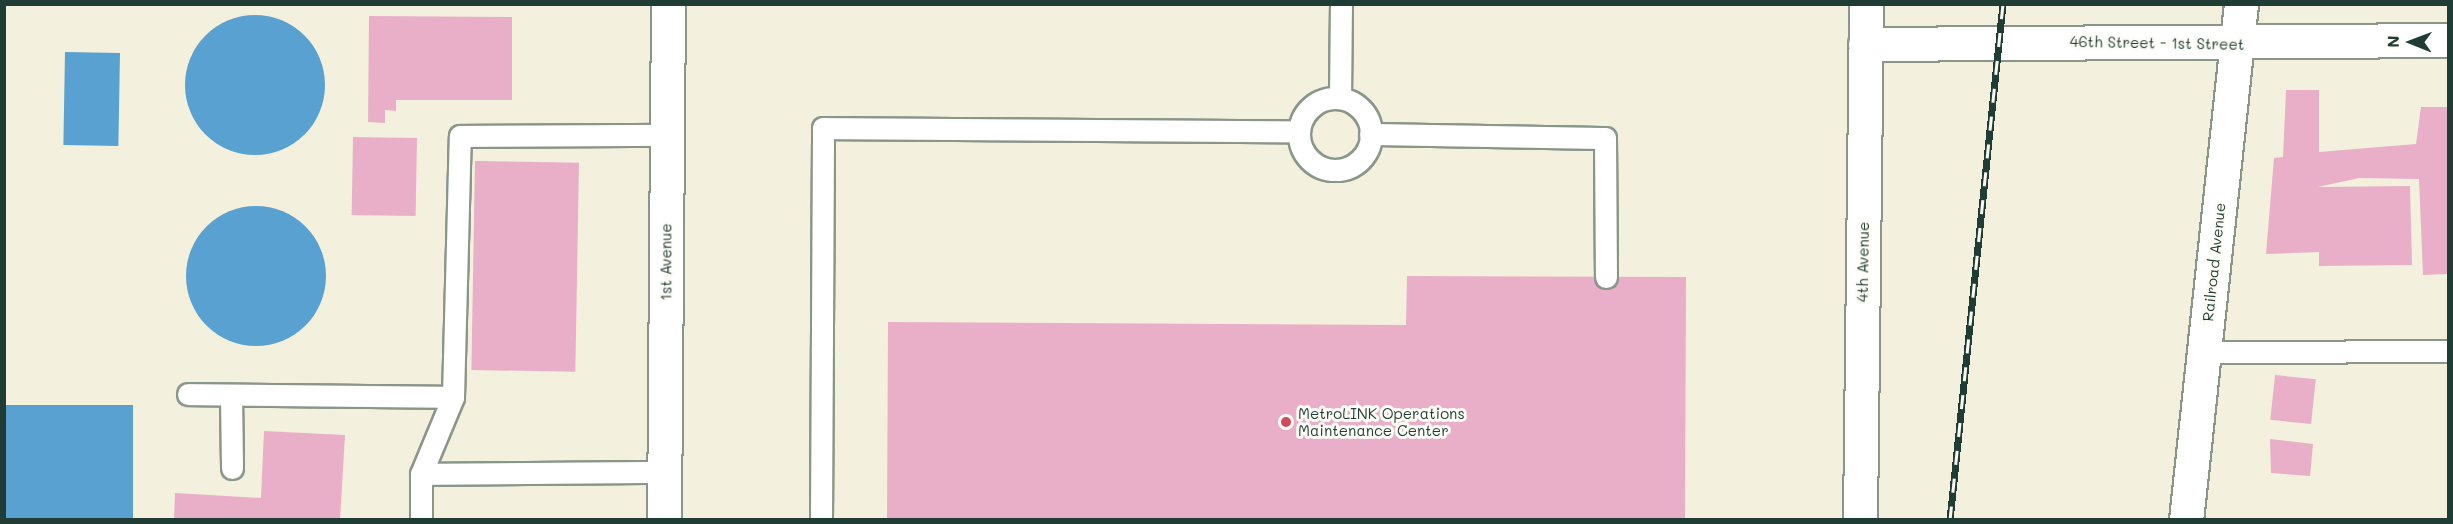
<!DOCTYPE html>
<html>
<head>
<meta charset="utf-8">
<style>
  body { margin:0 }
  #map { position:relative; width:2453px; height:524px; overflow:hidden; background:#f4f0de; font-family:Mali,sans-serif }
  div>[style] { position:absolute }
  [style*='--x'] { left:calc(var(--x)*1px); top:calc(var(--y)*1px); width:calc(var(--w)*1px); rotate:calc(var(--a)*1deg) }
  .water>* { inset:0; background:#59a1d0; transform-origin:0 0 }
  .round { border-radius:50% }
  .building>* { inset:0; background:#e9afc9; transform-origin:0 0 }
  .roads { filter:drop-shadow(2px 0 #8a9689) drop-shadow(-2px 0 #8a9689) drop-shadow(0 2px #8a9689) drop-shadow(0 -2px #8a9689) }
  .service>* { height:21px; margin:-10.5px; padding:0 10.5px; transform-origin:10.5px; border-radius:10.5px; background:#fff }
  .service>.ring { margin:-10.5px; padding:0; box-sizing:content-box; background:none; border:21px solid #fff; border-radius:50% }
  .minor>* { height:33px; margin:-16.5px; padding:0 16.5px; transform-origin:16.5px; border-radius:16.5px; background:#fff }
  .tertiary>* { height:33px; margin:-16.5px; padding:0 16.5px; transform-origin:16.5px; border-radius:16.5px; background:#fff }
  .rail>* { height:7px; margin-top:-3.5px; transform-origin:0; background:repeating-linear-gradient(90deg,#fdfcf7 0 14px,#1f3d34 0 28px); box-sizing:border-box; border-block:2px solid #1f3d34 }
  .dots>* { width:16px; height:16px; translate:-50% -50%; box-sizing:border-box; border:3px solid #fdfcf7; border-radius:50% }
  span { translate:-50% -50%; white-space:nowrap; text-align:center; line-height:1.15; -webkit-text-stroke:6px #fdfcf7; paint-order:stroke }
  .street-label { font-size:15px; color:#1f3d34 }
  .poi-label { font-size:15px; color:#1f3d34 }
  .left { translate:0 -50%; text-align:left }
  .frame { position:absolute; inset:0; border:6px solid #1f3d34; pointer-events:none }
  .north { position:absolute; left:2381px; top:12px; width:60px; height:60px; -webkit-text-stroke:4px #fdfcf7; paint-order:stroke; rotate:271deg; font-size:16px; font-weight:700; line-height:24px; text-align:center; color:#1f3d34 }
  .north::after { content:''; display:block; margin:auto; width:21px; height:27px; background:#1f3d34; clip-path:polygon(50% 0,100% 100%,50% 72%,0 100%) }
</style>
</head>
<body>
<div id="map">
  <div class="water">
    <div class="round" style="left:185px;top:15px;width:140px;height:140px"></div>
    <div style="left:65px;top:52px;width:55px;height:93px;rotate:1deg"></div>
    <div class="round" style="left:186px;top:206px;width:140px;height:140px"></div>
    <div style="left:5px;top:405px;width:128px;height:114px"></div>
  </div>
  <div class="building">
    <div style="clip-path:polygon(369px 16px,512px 17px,512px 100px,396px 100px,396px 111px,385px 110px,385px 123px,368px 122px)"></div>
    <div style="clip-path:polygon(2286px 90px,2319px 90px,2319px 152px,2416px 144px,2421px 107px,2448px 107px,2448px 274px,2423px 275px,2419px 179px,2359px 178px,2318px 187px,2410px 186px,2412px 265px,2319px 266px,2319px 252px,2266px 254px,2274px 158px,2283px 157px)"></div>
    <div style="left:353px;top:137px;width:64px;height:78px;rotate:1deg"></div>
    <div style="left:475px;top:161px;width:104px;height:209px;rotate:1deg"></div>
    <div style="clip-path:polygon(1407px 276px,1686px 277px,1685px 520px,887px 520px,888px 322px,1406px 325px)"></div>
    <div style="left:2275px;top:375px;width:41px;height:45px;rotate:6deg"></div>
    <div style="clip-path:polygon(264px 431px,345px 435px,340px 520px,174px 520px,175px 493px,261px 498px)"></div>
    <div style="clip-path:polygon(2270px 439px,2313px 444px,2310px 476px,2271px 473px)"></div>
  </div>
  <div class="roads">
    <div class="service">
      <div class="ring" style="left:1299px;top:98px;width:51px;height:51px"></div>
      <div style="--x:1340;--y:98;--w:94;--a:-89.4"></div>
      <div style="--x:1370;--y:134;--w:235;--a:1"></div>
      <div style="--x:1605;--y:138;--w:139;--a:89.6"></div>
      <div style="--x:2204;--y:352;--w:244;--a:-0.2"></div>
      <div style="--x:188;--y:394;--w:265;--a:0.6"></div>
      <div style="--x:231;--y:395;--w:73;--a:89.2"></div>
      <div style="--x:421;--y:474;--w:243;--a:-0.5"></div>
      <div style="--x:421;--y:520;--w:46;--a:-90"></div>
      <div style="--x:421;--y:474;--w:83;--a:-67.4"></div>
      <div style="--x:453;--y:397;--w:261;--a:-88.5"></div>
      <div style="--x:460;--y:136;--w:207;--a:-0.3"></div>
      <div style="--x:821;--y:520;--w:392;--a:-89.7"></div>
      <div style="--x:823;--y:128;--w:476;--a:0.4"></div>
    </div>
    <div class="minor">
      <div style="--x:1865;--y:44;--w:583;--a:-0.39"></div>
      <div style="--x:664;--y:520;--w:516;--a:-89.56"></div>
      <div style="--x:2186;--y:520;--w:519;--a:-83.92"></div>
    </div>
    <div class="tertiary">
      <div style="--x:1860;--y:520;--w:516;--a:-89.33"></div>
    </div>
  </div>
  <div class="rail">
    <div style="--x:1950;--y:520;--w:519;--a:-84.14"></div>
  </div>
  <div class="dots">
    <div style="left:1286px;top:422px;background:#d1495b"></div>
  </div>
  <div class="street-label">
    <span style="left:2157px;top:43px;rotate:1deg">46th Street - 1st Street</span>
    <span style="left:666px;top:262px;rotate:-90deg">1st Avenue</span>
    <span style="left:1863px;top:262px;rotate:-89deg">4th Avenue</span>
    <span style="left:2214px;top:262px;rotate:-84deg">Railroad Avenue</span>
  </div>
  <div class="poi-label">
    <span class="left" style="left:1298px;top:422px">MetroLINK Operations<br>Maintenance Center</span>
  </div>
  <div class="frame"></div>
  <div class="north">N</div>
</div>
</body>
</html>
